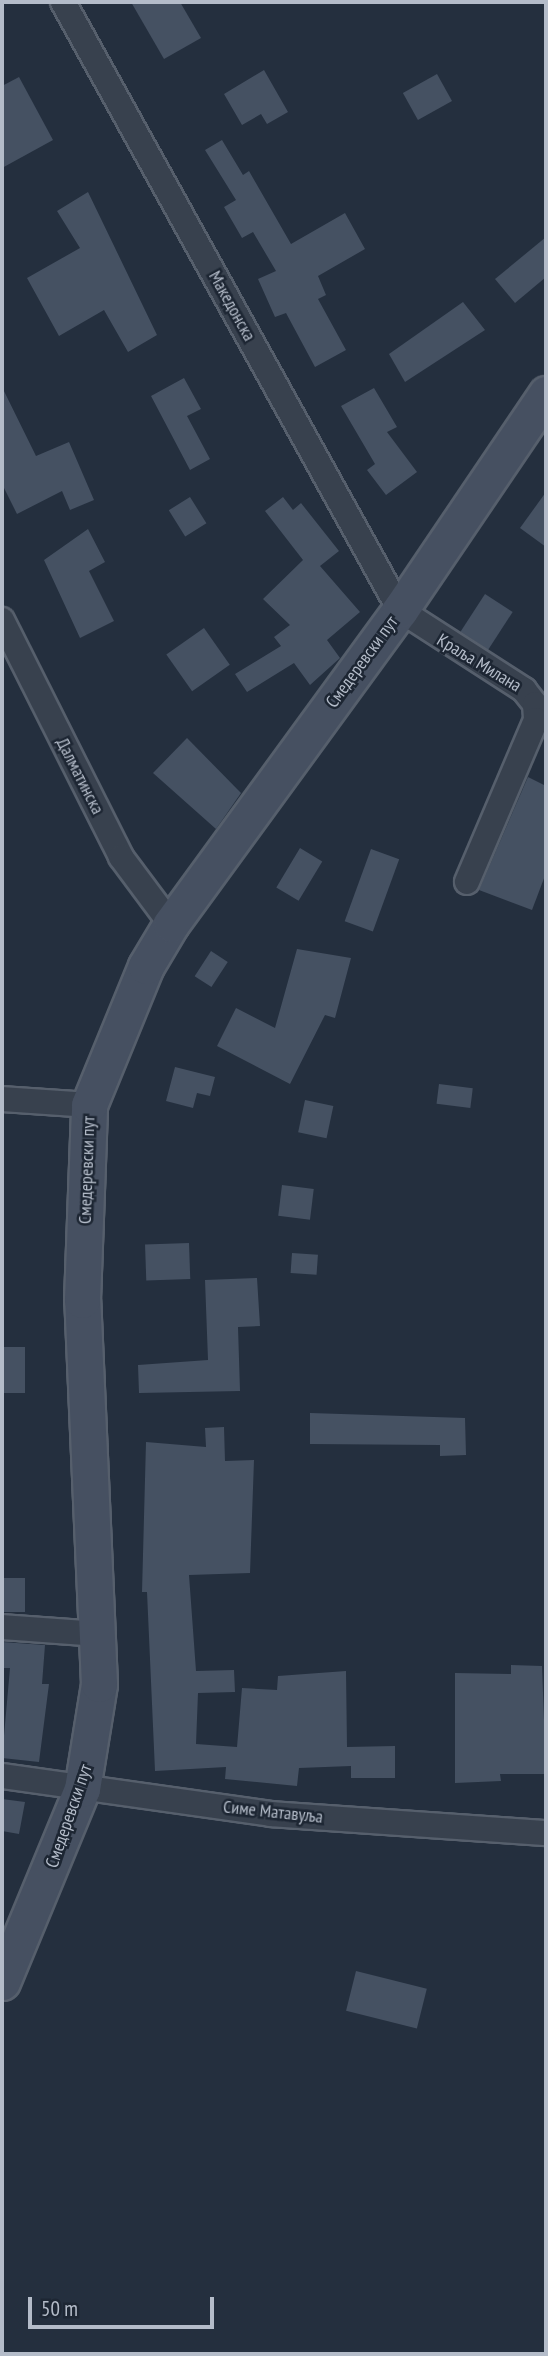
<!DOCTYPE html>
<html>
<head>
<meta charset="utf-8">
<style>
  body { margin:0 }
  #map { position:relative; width:548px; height:2356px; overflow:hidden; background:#242f3e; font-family:"PT Sans Narrow",sans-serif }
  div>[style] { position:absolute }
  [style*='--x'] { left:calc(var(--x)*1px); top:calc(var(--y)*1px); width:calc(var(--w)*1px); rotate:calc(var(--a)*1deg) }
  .building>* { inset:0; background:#455162; transform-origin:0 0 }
  .roads { filter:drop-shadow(2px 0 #565f6c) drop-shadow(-2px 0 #565f6c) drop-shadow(0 2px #565f6c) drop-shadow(0 -2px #565f6c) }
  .street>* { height:24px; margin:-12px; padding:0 12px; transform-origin:12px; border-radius:12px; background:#38414e }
  .secondary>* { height:35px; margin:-17.5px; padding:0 17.5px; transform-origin:17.5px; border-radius:17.5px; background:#465061 }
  span { translate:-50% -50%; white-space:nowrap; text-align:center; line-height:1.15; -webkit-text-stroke:5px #1d2633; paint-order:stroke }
  .street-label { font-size:18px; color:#b4bcc9 }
  .frame { position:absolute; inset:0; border:4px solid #b4bcc9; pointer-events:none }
  .scale { position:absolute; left:28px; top:2297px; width:186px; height:32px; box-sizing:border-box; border:4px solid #b4bcc9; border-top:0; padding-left:9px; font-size:21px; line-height:24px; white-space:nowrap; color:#b4bcc9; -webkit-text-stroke:5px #1d2633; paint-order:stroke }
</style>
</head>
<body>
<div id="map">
  <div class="building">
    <div style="clip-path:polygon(131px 2px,180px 2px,201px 38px,164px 59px)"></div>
    <div style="clip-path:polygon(264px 70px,288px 112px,267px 124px,261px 114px,242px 125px,224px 94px)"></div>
    <div style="left:437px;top:74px;width:31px;height:39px;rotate:61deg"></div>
    <div style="clip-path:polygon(19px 77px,53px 140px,2px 168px,2px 86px)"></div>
    <div style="clip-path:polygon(222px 140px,243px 175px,249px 171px,291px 244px,345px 213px,365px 249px,318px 276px,326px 295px,318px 299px,346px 350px,315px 367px,286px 313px,275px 317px,258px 279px,276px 271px,253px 232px,242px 238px,224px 207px,236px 200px,205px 150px)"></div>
    <div style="clip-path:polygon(88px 192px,157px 335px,128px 352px,104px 310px,59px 336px,27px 278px,80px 248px,57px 211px)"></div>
    <div style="clip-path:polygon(546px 237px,546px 277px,515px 303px,495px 279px)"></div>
    <div style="clip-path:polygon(463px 302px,485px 330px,405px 382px,389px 354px)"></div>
    <div style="clip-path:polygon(184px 378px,201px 409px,187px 416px,210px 459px,190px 470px,151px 396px)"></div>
    <div style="clip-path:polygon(2px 387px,36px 456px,69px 442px,94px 500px,70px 510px,62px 491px,17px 514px,2px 484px)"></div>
    <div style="clip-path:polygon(374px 388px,397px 427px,387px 432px,417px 472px,386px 495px,367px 470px,375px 464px,341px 406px)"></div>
    <div style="clip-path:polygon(546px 492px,546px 547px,520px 528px)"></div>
    <div style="left:190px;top:497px;width:31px;height:25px;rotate:58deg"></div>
    <div style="clip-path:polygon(283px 497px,293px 510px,301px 503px,339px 551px,320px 566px,360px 612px,327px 640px,340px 658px,310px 685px,294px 663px,247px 692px,235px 674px,281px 646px,274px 637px,290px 625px,263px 599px,303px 560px,265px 511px)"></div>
    <div style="clip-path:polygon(88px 529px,105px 562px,89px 571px,114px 621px,80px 638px,44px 560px)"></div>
    <div style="left:485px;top:594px;width:33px;height:45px;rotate:33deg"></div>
    <div style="left:204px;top:628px;width:45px;height:46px;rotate:55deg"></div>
    <div style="clip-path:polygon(187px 738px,241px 793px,216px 829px,153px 773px)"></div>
    <div style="clip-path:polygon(528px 777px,546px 786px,546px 873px,532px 910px,479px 890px)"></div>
    <div style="left:300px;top:848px;width:26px;height:46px;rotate:31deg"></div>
    <div style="left:371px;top:849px;width:30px;height:77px;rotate:20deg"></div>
    <div style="clip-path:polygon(297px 949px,351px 958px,335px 1018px,325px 1015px,290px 1084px,217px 1046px,236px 1008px,275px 1028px)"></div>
    <div style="left:211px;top:951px;width:20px;height:30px;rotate:33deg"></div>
    <div style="clip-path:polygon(175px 1067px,215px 1077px,210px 1096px,197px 1093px,193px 1108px,166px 1101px)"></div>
    <div style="left:439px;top:1084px;width:34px;height:20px;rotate:7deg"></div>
    <div style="left:305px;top:1100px;width:29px;height:33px;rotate:12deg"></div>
    <div style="left:282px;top:1185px;width:32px;height:31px;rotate:7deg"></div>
    <div style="left:189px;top:1243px;width:36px;height:44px;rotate:88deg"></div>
    <div style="left:292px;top:1253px;width:26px;height:20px;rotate:4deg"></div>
    <div style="clip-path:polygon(257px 1278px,260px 1326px,238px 1327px,240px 1391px,139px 1393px,138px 1365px,208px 1360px,205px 1280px)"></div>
    <div style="left:25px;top:1347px;width:46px;height:23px;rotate:90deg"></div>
    <div style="clip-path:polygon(310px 1413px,465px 1418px,466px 1455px,440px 1456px,440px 1445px,310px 1444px)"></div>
    <div style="clip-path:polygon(224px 1427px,225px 1461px,254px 1460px,250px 1573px,189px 1575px,196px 1671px,234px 1670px,235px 1692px,198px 1693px,196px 1744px,237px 1747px,242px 1688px,277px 1690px,278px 1676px,346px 1671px,347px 1747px,395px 1746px,395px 1778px,351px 1778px,351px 1766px,299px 1768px,297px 1786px,225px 1779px,226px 1767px,155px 1771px,147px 1592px,142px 1592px,146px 1442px,206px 1447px,205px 1428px)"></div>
    <div style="left:2px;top:1578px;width:23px;height:34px"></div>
    <div style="clip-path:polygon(2px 1642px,45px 1645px,42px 1684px,49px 1684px,39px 1762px,2px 1758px,10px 1668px,2px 1668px)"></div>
    <div style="clip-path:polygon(511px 1665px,542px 1666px,546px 1774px,500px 1774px,501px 1781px,455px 1783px,455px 1673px,511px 1674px)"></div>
    <div style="clip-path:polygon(2px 1799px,25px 1802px,19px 1834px,2px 1831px)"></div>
    <div style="left:356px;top:1971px;width:73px;height:41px;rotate:14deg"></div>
  </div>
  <div class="roads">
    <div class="street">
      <div style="--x:63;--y:2;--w:695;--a:61"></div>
      <div style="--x:400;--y:610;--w:148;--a:32.8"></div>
      <div style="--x:524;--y:690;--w:18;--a:52"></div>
      <div style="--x:535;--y:704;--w:16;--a:86"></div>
      <div style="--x:536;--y:720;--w:176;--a:113.1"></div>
      <div style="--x:2;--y:620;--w:265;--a:63.3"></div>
      <div style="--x:121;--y:857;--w:84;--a:53.3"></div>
      <div style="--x:2;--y:1099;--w:87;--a:3.9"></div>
      <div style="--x:2;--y:1627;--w:95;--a:4.2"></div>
      <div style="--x:2;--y:1776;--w:272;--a:8"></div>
      <div style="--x:271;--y:1814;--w:276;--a:4"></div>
    </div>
    <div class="secondary">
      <div style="--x:2;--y:1982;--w:209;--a:-67.5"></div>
      <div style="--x:82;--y:1789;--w:106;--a:-80.8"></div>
      <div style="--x:99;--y:1684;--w:384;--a:-92.5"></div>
      <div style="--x:82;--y:1300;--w:195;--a:-87.9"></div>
      <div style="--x:89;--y:1105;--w:150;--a:-67.7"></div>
      <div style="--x:146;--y:966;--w:49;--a:-59.2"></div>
      <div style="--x:171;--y:924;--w:389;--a:-53.9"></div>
      <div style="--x:400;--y:610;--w:261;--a:-55.9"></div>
    </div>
  </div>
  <div class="street-label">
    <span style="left:232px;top:306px;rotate:61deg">Македонска</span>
    <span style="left:362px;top:662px;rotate:-54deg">Смедеревски пут</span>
    <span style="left:479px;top:663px;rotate:31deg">Краља Милана</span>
    <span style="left:80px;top:776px;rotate:63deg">Далматинска</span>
    <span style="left:87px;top:1170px;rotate:-88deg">Смедеревски пут</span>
    <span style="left:273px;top:1812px;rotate:6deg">Симе Матавуља</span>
    <span style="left:69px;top:1816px;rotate:-71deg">Смедеревски пут</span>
  </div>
  <div class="frame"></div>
  <div class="scale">50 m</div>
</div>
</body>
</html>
